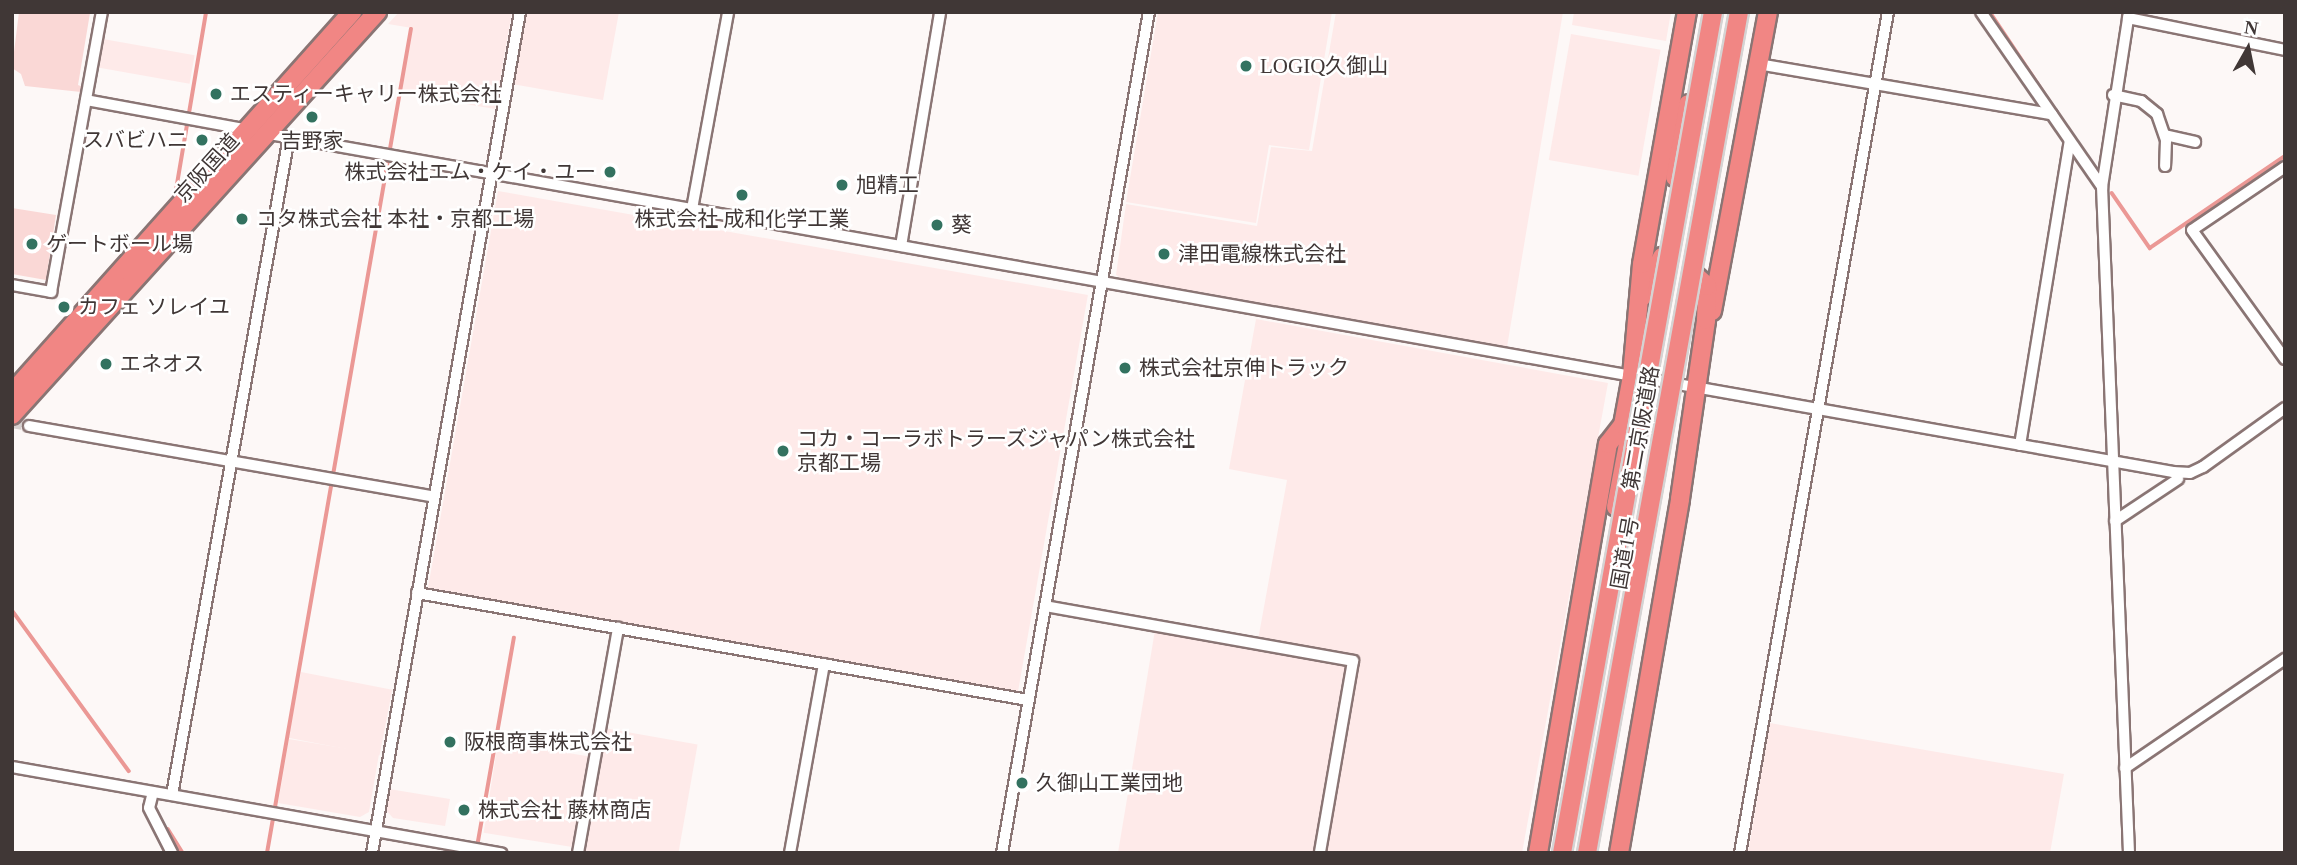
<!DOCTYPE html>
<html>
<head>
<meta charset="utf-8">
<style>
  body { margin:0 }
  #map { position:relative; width:2297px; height:865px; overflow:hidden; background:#fdf8f7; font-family:"Times New Roman","Noto Sans JP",serif }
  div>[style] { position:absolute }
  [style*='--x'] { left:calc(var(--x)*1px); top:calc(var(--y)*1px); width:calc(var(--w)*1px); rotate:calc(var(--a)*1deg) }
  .built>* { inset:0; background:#feeae9; transform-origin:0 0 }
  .green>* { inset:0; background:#fad8d6 }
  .stream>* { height:3.5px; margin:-1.75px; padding:0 1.75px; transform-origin:1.75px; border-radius:1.75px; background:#eb9895 }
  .minor-tunnel>* { height:10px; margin-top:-5px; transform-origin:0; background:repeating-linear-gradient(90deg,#d7d1d0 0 10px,transparent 0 15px) }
  .roads { filter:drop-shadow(2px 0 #8a7574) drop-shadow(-2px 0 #8a7574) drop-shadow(0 2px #8a7574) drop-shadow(0 -2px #8a7574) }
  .minor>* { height:10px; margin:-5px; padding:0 5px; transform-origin:5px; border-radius:5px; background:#fff }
  .highway>* { height:18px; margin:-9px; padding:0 9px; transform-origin:9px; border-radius:9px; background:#f18684 }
  .bridges { filter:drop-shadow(2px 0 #d5d3d3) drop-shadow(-2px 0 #d5d3d3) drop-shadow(0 2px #d5d3d3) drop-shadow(0 -2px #d5d3d3) }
  .highway-bridge>* { height:18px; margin:-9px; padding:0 9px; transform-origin:9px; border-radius:9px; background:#f18684 }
  .dots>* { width:19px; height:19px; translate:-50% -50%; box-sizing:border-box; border:4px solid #fff; border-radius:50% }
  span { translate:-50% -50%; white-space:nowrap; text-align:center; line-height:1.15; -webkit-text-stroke:5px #fff; paint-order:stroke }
  .poi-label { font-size:21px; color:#403736 }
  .left { translate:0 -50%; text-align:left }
  .right { translate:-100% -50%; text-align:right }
  .street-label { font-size:21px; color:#403736 }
  .frame { position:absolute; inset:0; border:14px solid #403736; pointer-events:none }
  .north { position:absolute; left:2213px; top:14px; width:70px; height:70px; -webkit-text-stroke:5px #fff; paint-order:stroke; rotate:9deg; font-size:19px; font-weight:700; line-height:28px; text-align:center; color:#403736 }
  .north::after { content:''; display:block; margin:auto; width:24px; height:32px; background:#403736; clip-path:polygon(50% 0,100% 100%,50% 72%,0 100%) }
</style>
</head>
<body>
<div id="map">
  <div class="built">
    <div style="clip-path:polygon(399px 12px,512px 12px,495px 109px,401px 93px,412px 28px,388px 24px)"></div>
    <div style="clip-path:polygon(525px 12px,619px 12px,603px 100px,512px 84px)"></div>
    <div style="clip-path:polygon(1158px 12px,1332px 12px,1309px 150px,1269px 145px,1256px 223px,1126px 202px)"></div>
    <div style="clip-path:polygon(1336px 12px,1563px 12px,1507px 347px,1127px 282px,1116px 275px,1126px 204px,1257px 226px,1271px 147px,1312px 151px)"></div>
    <div style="clip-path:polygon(1574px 12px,1671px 12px,1666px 41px,1572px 25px)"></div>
    <div style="left:1571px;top:34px;width:91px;height:128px;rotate:10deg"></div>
    <div style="left:103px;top:39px;width:93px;height:29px;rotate:10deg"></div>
    <div style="left:498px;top:191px;width:599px;height:404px;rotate:10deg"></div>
    <div style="clip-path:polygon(1256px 319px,1608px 383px,1522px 853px,1325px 853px,1360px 658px,1258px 640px,1287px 480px,1229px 469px)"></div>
    <div style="clip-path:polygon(1155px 630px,1349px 662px,1317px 853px,1118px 853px)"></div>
    <div style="left:301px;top:672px;width:93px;height:67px;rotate:11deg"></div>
    <div style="clip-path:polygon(1770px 723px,2064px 774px,2050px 853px,1748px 853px)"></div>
    <div style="left:604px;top:728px;width:95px;height:125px;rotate:10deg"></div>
    <div style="clip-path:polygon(289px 739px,379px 754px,369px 812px,360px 817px,278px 803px)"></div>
    <div style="left:498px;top:742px;width:93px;height:92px;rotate:9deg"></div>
    <div style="clip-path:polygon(389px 789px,450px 799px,445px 826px,393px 818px,385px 809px)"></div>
  </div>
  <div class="green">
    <div style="clip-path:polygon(19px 12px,90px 13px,78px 85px,83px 87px,81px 92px,25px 86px,21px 74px,12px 68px)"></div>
    <div style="clip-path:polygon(12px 208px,56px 215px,46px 280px,12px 274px)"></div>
  </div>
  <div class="stream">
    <div style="--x:1990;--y:12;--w:149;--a:56.2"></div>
    <div style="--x:176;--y:190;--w:181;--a:-80.4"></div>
    <div style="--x:2112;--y:193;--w:67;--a:55.4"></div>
    <div style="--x:2150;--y:248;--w:163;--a:-34.3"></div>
    <div style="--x:12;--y:610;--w:199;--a:54"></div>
    <div style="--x:168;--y:829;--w:28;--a:58"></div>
    <div style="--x:477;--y:847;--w:212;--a:-80"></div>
    <div style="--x:267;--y:853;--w:836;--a:-80.09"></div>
  </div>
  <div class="minor-tunnel">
    <div style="--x:12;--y:423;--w:17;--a:10"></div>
  </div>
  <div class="roads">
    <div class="minor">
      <div style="--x:1981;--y:12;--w:213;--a:55.3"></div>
      <div style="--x:2128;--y:18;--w:160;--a:11.5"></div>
      <div style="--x:1758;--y:64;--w:298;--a:9.7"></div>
      <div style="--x:2113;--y:95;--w:29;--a:12"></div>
      <div style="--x:2141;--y:101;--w:21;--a:39"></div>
      <div style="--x:2157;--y:114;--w:28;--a:71"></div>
      <div style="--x:2166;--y:140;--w:26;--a:92"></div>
      <div style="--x:86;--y:100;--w:166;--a:10.4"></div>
      <div style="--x:264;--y:133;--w:1939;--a:10.07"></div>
      <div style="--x:2173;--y:472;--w:17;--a:3"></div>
      <div style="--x:2190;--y:473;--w:14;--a:-25"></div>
      <div style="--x:2203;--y:467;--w:101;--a:-35.7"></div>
      <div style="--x:2165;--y:135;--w:31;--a:13"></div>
      <div style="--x:2285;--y:167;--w:112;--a:145.9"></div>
      <div style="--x:2192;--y:230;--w:159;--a:54.2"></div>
      <div style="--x:692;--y:209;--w:200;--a:-79.6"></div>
      <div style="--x:901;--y:246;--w:237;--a:-80.5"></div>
      <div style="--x:12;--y:285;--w:40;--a:10"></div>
      <div style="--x:51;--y:292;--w:285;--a:-79.7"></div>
      <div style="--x:29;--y:426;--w:411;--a:9.9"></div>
      <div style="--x:2020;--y:445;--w:308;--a:-80.7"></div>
      <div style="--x:2115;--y:521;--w:76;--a:-33.7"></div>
      <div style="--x:417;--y:593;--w:620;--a:9.93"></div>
      <div style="--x:1045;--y:606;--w:313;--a:10.1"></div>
      <div style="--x:1353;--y:661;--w:195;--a:99.8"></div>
      <div style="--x:12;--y:767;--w:497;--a:10"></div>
      <div style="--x:2125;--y:768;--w:194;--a:-34.3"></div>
      <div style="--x:153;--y:792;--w:16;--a:104"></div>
      <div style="--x:149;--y:808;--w:51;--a:62.9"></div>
      <div style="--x:172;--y:795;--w:668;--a:-79.92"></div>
      <div style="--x:372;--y:853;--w:854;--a:-80.02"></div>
      <div style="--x:578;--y:853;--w:229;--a:-79.9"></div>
      <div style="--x:790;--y:853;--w:192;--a:-79.8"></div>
      <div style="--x:1002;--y:853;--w:854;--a:-80.09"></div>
      <div style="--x:1740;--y:853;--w:854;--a:-80.02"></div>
      <div style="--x:2129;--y:853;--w:667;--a:-92.32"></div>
      <div style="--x:2102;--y:187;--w:177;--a:-81.2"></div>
    </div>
    <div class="highway">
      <div style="--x:1675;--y:177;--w:74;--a:-79.9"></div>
      <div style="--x:1642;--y:297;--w:45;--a:-63.4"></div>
      <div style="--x:1712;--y:311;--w:304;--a:-79.4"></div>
      <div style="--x:12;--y:393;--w:511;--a:-48.25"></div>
      <div style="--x:12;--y:415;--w:544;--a:-47.83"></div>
      <div style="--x:1616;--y:507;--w:69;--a:-79.2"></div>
      <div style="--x:1538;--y:853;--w:415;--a:-80.3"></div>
      <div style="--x:1608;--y:444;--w:24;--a:-52"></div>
      <div style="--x:1623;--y:425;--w:50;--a:-79.6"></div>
      <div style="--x:1632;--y:376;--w:112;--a:-84.9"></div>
      <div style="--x:1642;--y:264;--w:256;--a:-79.9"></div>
      <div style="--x:1619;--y:853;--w:359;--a:-80.2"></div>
      <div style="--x:1680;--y:499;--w:181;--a:-81.7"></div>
      <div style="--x:1706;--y:320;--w:34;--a:-88"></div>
      <div style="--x:1707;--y:286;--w:15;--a:-138"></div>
    </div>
  </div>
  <div class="bridges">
    <div class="highway-bridge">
      <div style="--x:1562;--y:853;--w:854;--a:-79.82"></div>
      <div style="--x:1587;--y:853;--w:855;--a:-79.76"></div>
    </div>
  </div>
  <div class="dots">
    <div style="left:1246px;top:66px;background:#337260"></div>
    <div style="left:216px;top:94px;background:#337260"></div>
    <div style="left:312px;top:117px;background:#337260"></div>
    <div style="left:202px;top:140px;background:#337260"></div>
    <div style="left:610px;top:172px;background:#337260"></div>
    <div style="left:842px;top:185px;background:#337260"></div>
    <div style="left:742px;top:195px;background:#337260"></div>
    <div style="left:242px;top:219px;background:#337260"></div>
    <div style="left:937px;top:225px;background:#337260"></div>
    <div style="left:32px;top:244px;background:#337260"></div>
    <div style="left:1164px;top:254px;background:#337260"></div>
    <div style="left:64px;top:307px;background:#337260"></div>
    <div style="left:106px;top:364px;background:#337260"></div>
    <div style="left:1125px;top:368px;background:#337260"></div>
    <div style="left:783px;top:451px;background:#337260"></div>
    <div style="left:450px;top:742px;background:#337260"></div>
    <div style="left:1022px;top:783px;background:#337260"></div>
    <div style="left:464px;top:810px;background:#337260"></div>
  </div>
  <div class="poi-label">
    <span class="left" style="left:1260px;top:66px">LOGIQ久御山</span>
    <span class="left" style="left:230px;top:94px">エスティーキャリー株式会社</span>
    <span class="right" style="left:188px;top:140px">スバビハニ</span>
    <span style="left:312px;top:141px">吉野家</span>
    <span class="right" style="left:596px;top:172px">株式会社エム・ケイ・ユー</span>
    <span class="left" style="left:856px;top:185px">旭精工</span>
    <span class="left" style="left:256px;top:219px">コタ株式会社 本社・京都工場</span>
    <span style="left:742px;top:219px">株式会社 成和化学工業</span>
    <span class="left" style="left:951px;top:225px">葵</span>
    <span class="left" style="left:46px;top:244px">ゲートボール場</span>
    <span class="left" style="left:1178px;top:254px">津田電線株式会社</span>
    <span class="left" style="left:78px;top:307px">カフェ ソレイユ</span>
    <span class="left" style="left:120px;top:364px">エネオス</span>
    <span class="left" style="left:1139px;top:368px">株式会社京伸トラック</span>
    <span class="left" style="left:797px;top:451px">コカ・コーラボトラーズジャパン株式会社<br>京都工場</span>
    <span class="left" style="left:464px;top:742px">阪根商事株式会社</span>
    <span class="left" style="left:1036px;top:783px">久御山工業団地</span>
    <span class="left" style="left:478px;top:810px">株式会社 藤林商店</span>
  </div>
  <div class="street-label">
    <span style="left:207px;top:168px;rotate:-48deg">京阪国道</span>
    <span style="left:1641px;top:428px;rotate:-80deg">第二京阪道路</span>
    <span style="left:1625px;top:553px;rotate:-80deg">国道1号</span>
  </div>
  <div class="frame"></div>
  <div class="north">N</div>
</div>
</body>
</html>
